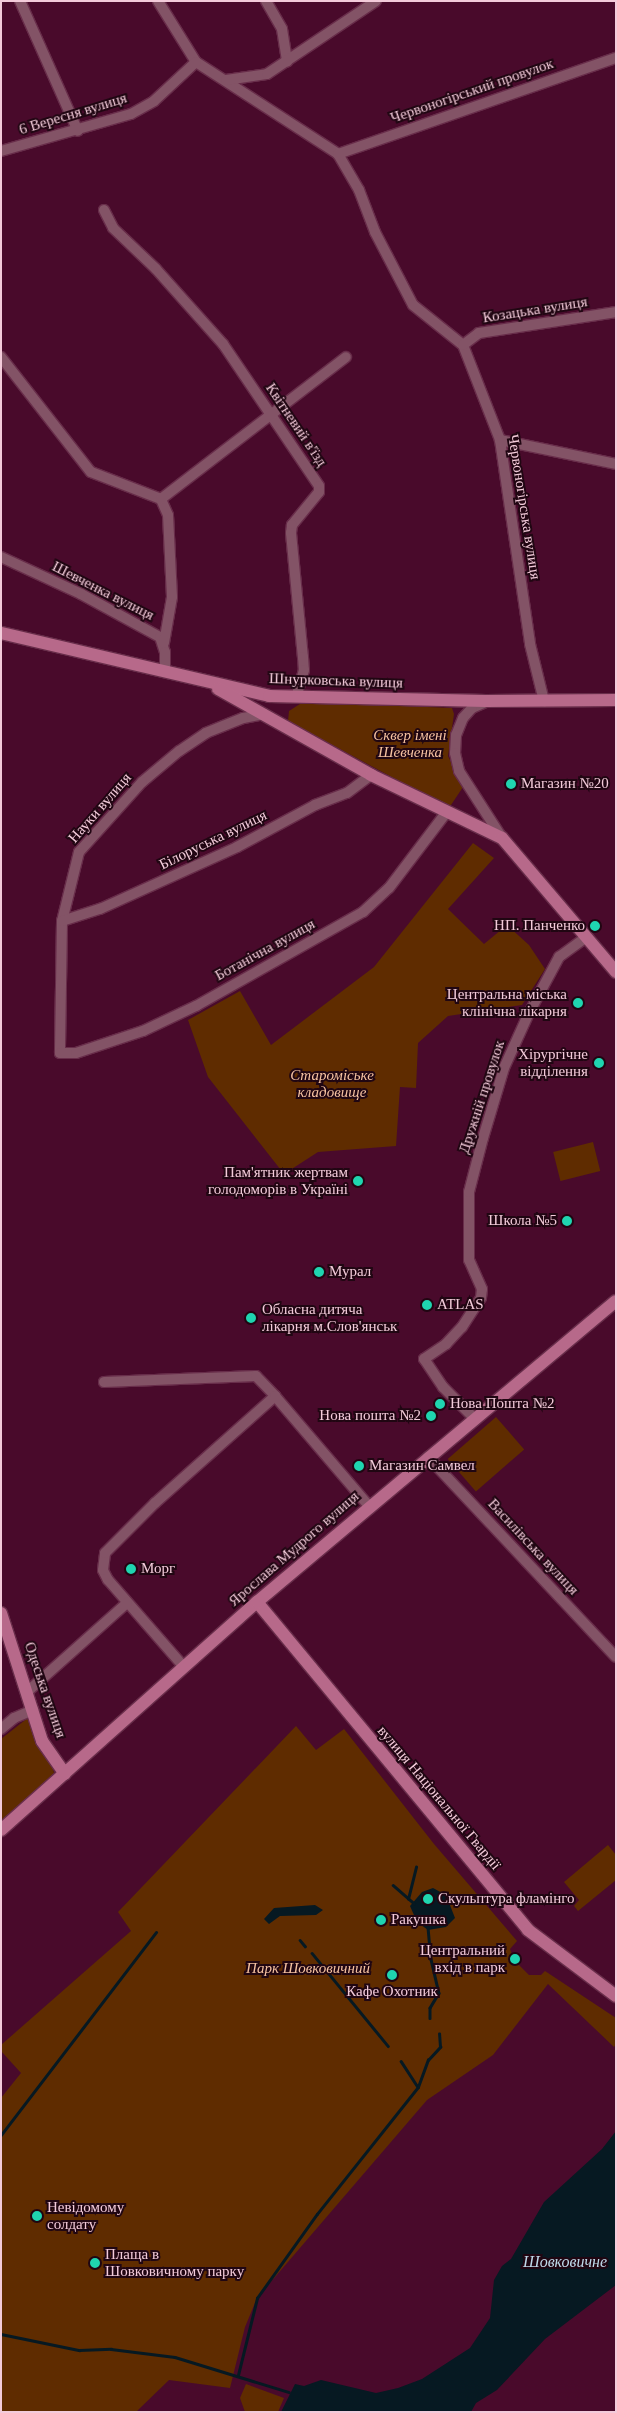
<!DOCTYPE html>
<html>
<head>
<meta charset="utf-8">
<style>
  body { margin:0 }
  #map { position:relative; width:617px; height:2413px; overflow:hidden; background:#490a2b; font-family:"Times New Roman",serif }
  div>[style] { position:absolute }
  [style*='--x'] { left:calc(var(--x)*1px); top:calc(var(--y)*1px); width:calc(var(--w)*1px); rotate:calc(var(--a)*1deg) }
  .green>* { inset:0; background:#5f2c00; transform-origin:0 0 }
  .water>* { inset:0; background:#061922 }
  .stream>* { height:2.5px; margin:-1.25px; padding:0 1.25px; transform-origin:1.25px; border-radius:1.25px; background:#061922 }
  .roads { filter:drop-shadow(1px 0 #682d4a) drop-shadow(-1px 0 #682d4a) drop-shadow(0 1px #682d4a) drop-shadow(0 -1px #682d4a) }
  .street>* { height:10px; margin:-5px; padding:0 5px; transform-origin:5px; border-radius:5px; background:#835366 }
  .secondary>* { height:12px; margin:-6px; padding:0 6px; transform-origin:6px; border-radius:6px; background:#b7698a }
  .dots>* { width:14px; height:14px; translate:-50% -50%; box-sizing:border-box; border:2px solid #200612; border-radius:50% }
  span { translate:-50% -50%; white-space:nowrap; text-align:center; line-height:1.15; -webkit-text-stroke:4px #200612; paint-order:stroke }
  .street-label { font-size:15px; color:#f3cbda }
  .park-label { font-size:15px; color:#f6c2a1; font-style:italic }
  .poi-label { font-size:15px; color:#f3cbda }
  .left { translate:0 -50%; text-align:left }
  .right { translate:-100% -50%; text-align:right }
  .water-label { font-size:16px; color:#bfdaeb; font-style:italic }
  .frame { position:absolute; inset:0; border:2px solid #f3cbda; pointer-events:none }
</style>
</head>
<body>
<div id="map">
  <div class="green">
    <div style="clip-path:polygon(303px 702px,452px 708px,454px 714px,448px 756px,463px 787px,449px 808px,288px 721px,289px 711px)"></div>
    <div style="clip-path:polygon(473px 843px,494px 858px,448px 909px,484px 944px,507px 925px,529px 945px,545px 969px,522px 1005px,448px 1016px,418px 1043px,416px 1088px,400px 1087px,396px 1146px,318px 1152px,284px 1174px,208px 1077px,188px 1020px,240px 991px,271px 1045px,374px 967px)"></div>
    <div style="left:593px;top:1142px;width:30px;height:41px;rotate:76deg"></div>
    <div style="left:496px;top:1417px;width:43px;height:64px;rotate:49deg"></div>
    <div style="clip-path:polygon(29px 1717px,49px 1754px,54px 1773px,1px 1824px,1px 1739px)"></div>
    <div style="clip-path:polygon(296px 1726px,316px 1750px,344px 1729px,434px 1844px,517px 1941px,510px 1949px,514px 1960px,529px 1975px,541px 1975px,545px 1971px,616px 2018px,616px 2044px,614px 2047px,548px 1984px,493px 2055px,427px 2100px,257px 2298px,245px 2327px,230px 2388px,169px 2380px,136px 2412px,1px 2412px,1px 2098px,21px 2073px,1px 2051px,1px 2045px,131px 1931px,118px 1912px)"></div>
    <div style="clip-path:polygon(608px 1845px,616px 1855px,616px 1880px,578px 1911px,574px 1906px,579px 1900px,564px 1882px)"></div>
    <div style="clip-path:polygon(246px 2384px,284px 2398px,278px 2412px,245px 2412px,240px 2398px)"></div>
  </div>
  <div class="water">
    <div style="clip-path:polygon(433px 1888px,446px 1895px,455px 1918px,446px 1927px,428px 1930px,417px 1922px,410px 1906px,422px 1892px)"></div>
    <div style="clip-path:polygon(315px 1905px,323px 1910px,316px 1915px,280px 1916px,269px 1924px,264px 1919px,274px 1908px)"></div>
    <div style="clip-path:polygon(616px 2131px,616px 2285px,545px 2339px,497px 2390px,476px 2403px,471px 2412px,281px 2412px,295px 2384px,304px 2386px,321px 2380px,376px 2393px,398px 2388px,422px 2379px,470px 2348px,490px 2318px,494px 2280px,502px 2266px,511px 2259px,544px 2202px,602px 2149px)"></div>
  </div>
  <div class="stream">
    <div style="--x:393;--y:1885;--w:28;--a:41"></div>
    <div style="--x:408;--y:1899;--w:33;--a:-76"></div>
    <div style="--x:428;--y:1927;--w:32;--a:85"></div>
    <div style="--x:431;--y:1959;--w:35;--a:77"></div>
    <div style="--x:439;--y:1993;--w:17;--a:121"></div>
    <div style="--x:430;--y:2008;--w:10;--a:90"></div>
    <div style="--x:300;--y:1940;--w:8;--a:50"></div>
    <div style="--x:312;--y:1953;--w:120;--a:50.7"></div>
    <div style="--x:401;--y:2061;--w:31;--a:57"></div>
    <div style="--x:1;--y:2135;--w:255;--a:-52.6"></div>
    <div style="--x:1;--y:2334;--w:80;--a:11.6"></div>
    <div style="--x:79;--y:2350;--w:32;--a:-2"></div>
    <div style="--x:111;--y:2349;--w:64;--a:7.1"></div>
    <div style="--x:175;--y:2357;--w:119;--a:17.1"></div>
    <div style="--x:238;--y:2375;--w:79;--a:-76.1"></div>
    <div style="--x:257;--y:2298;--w:103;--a:-54.5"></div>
    <div style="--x:317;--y:2214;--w:162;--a:-51.5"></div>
    <div style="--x:418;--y:2087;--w:29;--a:-70"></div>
    <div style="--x:428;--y:2060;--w:18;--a:-47"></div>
    <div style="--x:440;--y:2047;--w:13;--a:-94"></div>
  </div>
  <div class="roads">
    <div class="street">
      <div style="--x:20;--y:1;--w:142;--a:66"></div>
      <div style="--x:158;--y:1;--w:72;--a:58.1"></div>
      <div style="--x:196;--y:62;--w:169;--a:32.9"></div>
      <div style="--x:338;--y:154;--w:42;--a:59.7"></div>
      <div style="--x:359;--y:190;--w:45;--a:69.1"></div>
      <div style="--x:375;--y:232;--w:82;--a:62.5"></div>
      <div style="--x:413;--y:305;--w:64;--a:38.7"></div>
      <div style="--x:463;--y:345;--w:102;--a:68.7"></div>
      <div style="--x:500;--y:440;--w:206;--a:81.6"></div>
      <div style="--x:530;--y:644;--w:59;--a:76.2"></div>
      <div style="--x:266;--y:1;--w:32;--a:60"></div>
      <div style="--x:282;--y:29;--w:33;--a:81"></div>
      <div style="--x:226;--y:80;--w:41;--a:-8.3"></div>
      <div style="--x:267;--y:74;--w:131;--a:-33.8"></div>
      <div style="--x:1;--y:151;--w:135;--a:-15.9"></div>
      <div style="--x:131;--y:114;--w:26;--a:-29"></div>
      <div style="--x:154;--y:101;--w:57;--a:-42.9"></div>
      <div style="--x:338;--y:154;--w:294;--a:-19.1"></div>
      <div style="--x:104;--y:210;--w:20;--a:63"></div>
      <div style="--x:113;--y:228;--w:59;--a:43.6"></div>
      <div style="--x:156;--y:269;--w:101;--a:48.2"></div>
      <div style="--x:223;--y:344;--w:171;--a:55.9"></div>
      <div style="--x:319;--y:486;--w:6;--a:90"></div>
      <div style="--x:319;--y:492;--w:43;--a:129.3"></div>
      <div style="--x:292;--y:525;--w:8;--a:97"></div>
      <div style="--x:291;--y:533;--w:125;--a:84.5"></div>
      <div style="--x:303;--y:657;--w:13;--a:86"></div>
      <div style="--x:304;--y:670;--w:25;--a:106"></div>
      <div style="--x:297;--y:694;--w:5;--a:37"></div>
      <div style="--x:463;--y:345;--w:20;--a:-37"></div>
      <div style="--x:479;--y:333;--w:139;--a:-8.7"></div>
      <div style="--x:1;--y:357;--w:146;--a:52"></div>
      <div style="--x:91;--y:472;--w:75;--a:21.1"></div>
      <div style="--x:500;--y:440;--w:118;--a:11.7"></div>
      <div style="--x:1;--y:557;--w:88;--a:24.8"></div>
      <div style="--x:81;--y:594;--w:90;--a:28.6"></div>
      <div style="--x:160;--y:637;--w:16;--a:72"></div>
      <div style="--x:165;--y:652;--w:18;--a:90"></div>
      <div style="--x:164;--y:643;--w:47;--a:-80.1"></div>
      <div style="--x:172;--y:597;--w:82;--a:-92.8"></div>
      <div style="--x:168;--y:515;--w:17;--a:-114"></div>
      <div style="--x:161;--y:499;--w:233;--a:-37.5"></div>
      <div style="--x:486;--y:702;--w:15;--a:157"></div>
      <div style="--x:472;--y:708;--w:13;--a:132"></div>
      <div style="--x:463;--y:718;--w:18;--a:112"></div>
      <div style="--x:456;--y:735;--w:18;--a:93"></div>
      <div style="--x:455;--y:753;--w:18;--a:77"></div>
      <div style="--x:459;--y:771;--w:80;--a:57.3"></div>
      <div style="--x:264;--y:714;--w:21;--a:169"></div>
      <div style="--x:243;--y:718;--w:40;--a:158"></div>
      <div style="--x:206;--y:733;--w:32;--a:146"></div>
      <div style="--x:179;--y:751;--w:48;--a:140"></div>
      <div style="--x:142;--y:782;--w:94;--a:132"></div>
      <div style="--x:79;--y:852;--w:71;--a:103.8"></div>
      <div style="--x:62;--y:921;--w:132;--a:90.9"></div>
      <div style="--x:60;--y:1053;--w:16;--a:0"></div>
      <div style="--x:76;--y:1053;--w:71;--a:-18.2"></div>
      <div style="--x:143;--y:1031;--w:59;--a:-25.3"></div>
      <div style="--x:196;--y:1006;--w:192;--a:-29.4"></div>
      <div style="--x:363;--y:912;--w:35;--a:-43"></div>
      <div style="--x:389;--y:888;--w:94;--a:-52.8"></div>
      <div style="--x:62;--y:921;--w:40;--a:-18"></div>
      <div style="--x:100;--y:909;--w:150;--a:-24.3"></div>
      <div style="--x:237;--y:847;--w:89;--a:-28.3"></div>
      <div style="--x:315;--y:805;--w:34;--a:-21"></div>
      <div style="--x:347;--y:793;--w:30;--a:-37"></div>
      <div style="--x:104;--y:1382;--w:152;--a:-2.3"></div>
      <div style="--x:256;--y:1376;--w:28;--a:46"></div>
      <div style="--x:474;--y:1418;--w:44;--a:-135"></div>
      <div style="--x:443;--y:1387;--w:34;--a:-124"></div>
      <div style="--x:424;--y:1359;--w:27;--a:-34"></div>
      <div style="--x:446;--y:1344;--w:23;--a:-47"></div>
      <div style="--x:462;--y:1327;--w:35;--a:-57"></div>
      <div style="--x:481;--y:1298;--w:9;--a:-84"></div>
      <div style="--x:482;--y:1289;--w:32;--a:-114"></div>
      <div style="--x:469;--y:1260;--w:68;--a:-90"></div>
      <div style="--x:469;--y:1192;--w:56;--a:-75.5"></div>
      <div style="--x:483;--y:1138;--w:73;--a:-73.3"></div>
      <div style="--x:504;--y:1068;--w:60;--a:-65.6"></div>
      <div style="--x:529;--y:1013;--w:64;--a:-61.8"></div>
      <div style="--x:559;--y:957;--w:34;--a:-36"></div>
      <div style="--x:428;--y:1457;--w:274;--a:46.8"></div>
      <div style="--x:184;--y:1667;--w:116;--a:-131.1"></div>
      <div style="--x:108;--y:1580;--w:11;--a:-117"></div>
      <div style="--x:103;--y:1570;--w:17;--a:-83"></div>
      <div style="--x:105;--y:1553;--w:71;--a:-45"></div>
      <div style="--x:155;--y:1503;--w:161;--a:-41.7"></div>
      <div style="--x:275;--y:1396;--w:145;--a:49.5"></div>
      <div style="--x:27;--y:1692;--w:134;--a:-41.7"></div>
      <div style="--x:1;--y:1729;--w:17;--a:-40"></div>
      <div style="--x:14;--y:1718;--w:21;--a:-23"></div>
    </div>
    <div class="secondary">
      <div style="--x:1;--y:633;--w:275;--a:13.2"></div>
      <div style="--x:269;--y:696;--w:217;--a:1.3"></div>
      <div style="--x:486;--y:701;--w:130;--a:-0.4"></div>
      <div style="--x:218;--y:689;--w:176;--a:29.3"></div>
      <div style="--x:371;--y:775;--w:145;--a:25.7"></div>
      <div style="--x:502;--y:838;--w:176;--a:49.6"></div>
      <div style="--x:257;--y:1602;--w:425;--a:50.4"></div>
      <div style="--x:528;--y:1930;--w:110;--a:36.9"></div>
      <div style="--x:1;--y:1613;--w:134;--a:72.2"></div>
      <div style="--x:42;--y:1741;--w:40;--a:55.1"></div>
      <div style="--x:1;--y:1830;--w:343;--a:-41.7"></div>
      <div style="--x:257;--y:1602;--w:468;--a:-40"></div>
    </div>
  </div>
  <div class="dots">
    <div style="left:511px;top:784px;background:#1fd5b0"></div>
    <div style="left:595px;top:926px;background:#1fd5b0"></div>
    <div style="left:578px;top:1003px;background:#1fd5b0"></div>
    <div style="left:599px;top:1063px;background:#1fd5b0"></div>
    <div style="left:358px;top:1181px;background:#1fd5b0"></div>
    <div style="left:567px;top:1221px;background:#1fd5b0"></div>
    <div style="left:319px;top:1272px;background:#1fd5b0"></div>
    <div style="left:427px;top:1305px;background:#1fd5b0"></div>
    <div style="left:251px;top:1318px;background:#1fd5b0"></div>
    <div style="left:440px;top:1404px;background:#1fd5b0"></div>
    <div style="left:431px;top:1416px;background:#1fd5b0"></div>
    <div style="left:359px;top:1466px;background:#1fd5b0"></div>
    <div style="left:131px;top:1569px;background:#1fd5b0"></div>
    <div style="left:428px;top:1899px;background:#1fd5b0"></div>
    <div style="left:381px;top:1920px;background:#1fd5b0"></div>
    <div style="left:515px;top:1959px;background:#1fd5b0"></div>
    <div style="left:392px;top:1975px;background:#1fd5b0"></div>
    <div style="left:37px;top:2216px;background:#1fd5b0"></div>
    <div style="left:95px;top:2263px;background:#1fd5b0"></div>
  </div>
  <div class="street-label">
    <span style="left:472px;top:91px;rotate:-19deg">Червоногірський провулок</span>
    <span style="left:73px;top:114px;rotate:-17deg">6 Вересня вулиця</span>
    <span style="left:535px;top:310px;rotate:-9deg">Козацька вулиця</span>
    <span style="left:296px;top:425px;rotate:56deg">Квітневий в'їзд</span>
    <span style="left:524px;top:507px;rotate:81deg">Червоногірська вулиця</span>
    <span style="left:103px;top:591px;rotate:27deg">Шевченка вулиця</span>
    <span style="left:336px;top:681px;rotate:2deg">Шнурковська вулиця</span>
    <span style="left:100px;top:808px;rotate:-49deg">Науки вулиця</span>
    <span style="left:213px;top:840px;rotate:-26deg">Білоруська вулиця</span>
    <span style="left:265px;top:950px;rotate:-29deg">Ботанічна вулиця</span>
    <span style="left:482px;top:1097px;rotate:-72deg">Дружній провулок</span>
    <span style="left:533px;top:1547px;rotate:47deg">Василівська вулиця</span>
    <span style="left:294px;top:1549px;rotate:-41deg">Ярослава Мудрого вулиця</span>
    <span style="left:45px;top:1690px;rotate:71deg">Одеська вулиця</span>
    <span style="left:439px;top:1798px;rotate:50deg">вулиця Національної Гвардії</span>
  </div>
  <div class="park-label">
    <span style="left:410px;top:744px">Сквер імені<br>Шевченка</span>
    <span style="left:332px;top:1084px">Староміське<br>кладовище</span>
    <span style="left:308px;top:1969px">Парк Шовковичний</span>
  </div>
  <div class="poi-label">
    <span class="left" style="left:521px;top:784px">Магазин №20</span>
    <span class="right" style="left:585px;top:926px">НП. Панченко</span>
    <span class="right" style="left:567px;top:1003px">Центральна міська<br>клінічна лікарня</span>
    <span class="right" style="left:588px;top:1063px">Хірургічне<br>відділення</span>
    <span class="right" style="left:348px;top:1181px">Пам'ятник жертвам<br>голодоморів в Україні</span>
    <span class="right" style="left:557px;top:1221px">Школа №5</span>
    <span class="left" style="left:329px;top:1272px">Мурал</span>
    <span class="left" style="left:437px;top:1305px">ATLAS</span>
    <span class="left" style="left:262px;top:1318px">Обласна дитяча<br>лікарня м.Слов'янськ</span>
    <span class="left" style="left:450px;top:1404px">Нова Пошта №2</span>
    <span class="right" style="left:421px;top:1416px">Нова пошта №2</span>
    <span class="left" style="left:369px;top:1466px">Магазин Самвел</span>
    <span class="left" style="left:141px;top:1569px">Морг</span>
    <span class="left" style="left:438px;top:1899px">Скульптура фламінго</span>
    <span class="left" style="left:391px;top:1920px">Ракушка</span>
    <span class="right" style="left:505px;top:1959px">Центральний<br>вхід в парк</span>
    <span style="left:392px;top:1992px">Кафе Охотник</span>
    <span class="left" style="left:47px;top:2216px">Невідомому<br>солдату</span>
    <span class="left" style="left:105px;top:2263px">Плаща в<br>Шовковичному парку</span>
  </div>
  <div class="water-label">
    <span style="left:565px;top:2262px">Шовковичне</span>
  </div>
  <div class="frame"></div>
</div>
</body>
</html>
